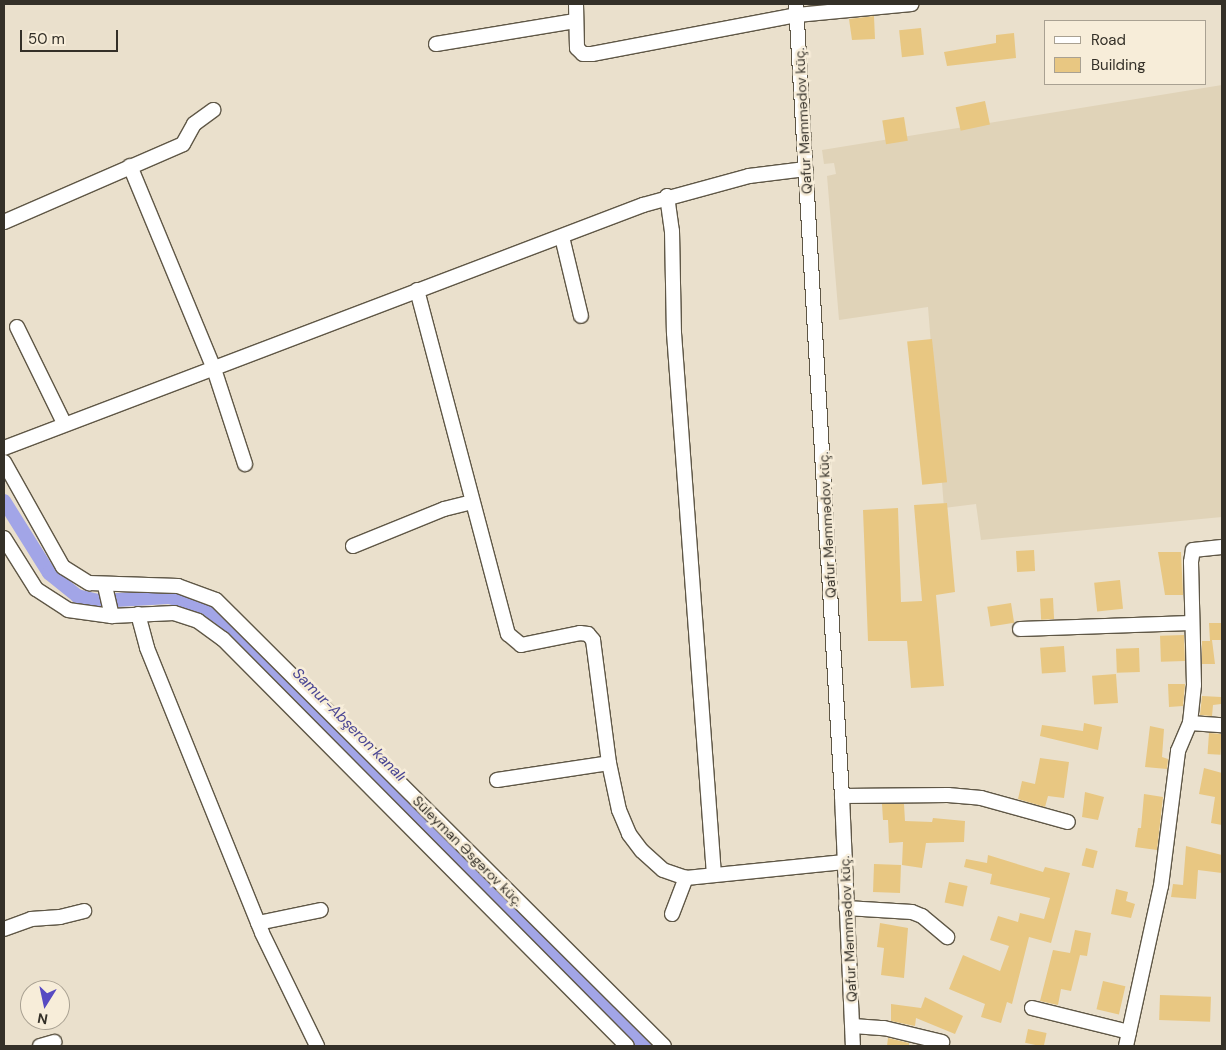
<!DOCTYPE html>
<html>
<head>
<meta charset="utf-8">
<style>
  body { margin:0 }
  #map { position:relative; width:1226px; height:1050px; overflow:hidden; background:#eae0cc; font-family:"DM Sans",sans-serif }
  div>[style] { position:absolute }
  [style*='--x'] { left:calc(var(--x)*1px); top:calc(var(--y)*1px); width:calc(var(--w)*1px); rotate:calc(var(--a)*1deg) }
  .built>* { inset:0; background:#e0d3b8 }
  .canal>* { height:14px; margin:-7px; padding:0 7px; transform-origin:7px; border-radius:7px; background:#a2a5e7 }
  .building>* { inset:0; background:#e8c782; transform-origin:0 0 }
  .roads { filter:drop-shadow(1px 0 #5f5746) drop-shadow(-1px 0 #5f5746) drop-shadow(0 1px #5f5746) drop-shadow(0 -1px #5f5746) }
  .minor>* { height:14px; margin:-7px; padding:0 7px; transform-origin:7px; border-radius:7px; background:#fff }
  span { translate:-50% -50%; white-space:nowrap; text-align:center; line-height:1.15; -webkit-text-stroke:5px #f7edd9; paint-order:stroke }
  .street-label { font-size:14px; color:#343028 }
  .water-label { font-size:15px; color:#4a4694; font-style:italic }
  .frame { position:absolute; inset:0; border:5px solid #343028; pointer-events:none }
  .legend { position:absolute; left:1044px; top:20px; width:162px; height:65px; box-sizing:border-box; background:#f7edd9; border:1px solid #a9a192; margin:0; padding:6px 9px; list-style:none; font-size:15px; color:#343028 }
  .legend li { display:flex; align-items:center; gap:10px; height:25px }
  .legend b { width:25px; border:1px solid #a9a192 }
  .north { position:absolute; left:20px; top:980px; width:50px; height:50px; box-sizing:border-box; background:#f7edd9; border:1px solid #a9a192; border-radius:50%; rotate:190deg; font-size:14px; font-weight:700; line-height:20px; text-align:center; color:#343028 }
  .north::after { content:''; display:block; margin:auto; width:18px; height:22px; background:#574ac2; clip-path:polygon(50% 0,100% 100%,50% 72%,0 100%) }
  .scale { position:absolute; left:20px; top:30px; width:98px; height:22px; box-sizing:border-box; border:2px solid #343028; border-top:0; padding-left:6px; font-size:15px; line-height:18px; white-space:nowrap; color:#343028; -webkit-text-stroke:4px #f7edd9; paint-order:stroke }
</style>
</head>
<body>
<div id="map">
  <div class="built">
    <div style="clip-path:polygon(1222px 85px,1222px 517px,981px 540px,976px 504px,944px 508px,928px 307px,839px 320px,827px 176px,836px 174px,834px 163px,824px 164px,822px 150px)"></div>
  </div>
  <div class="canal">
    <div style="--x:4;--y:501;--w:85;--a:58"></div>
    <div style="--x:49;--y:573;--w:36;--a:39"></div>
    <div style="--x:77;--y:596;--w:22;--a:13"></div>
    <div style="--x:98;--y:601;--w:71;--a:-3.2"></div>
    <div style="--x:169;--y:597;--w:23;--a:15"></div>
    <div style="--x:191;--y:603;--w:30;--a:26"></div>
    <div style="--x:218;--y:616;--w:607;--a:45.13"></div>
  </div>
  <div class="building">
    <div style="clip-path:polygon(874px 16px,875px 39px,852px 40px,849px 19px)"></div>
    <div style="left:921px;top:28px;width:27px;height:22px;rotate:84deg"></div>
    <div style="clip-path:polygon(1014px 33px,1016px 58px,947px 66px,944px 52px,996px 43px,996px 35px)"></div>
    <div style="left:985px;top:101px;width:24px;height:30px;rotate:78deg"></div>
    <div style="left:904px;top:117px;width:24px;height:22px;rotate:81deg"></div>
    <div style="left:932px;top:339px;width:144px;height:25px;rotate:84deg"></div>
    <div style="clip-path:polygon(947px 503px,955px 592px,936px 595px,944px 686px,911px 688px,907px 641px,868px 641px,863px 510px,898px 508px,901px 602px,922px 601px,914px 505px)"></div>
    <div style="left:1034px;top:550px;width:21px;height:18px;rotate:87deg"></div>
    <div style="clip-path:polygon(1158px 552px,1181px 552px,1183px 595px,1165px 595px)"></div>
    <div style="left:1120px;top:580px;width:29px;height:26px;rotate:84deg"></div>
    <div style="left:1053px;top:598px;width:21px;height:13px;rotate:87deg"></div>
    <div style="left:1011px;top:603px;width:20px;height:24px;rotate:81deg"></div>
    <div style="clip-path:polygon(1209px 623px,1222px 623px,1222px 640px,1212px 640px,1215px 664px,1202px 664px,1202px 641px,1210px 641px)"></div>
    <div style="left:1184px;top:635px;width:26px;height:24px;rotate:88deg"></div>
    <div style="left:1064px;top:646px;width:26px;height:24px;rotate:86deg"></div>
    <div style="left:1139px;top:648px;width:24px;height:23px;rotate:88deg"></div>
    <div style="left:1116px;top:674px;width:29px;height:24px;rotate:86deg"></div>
    <div style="clip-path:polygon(1168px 684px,1185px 684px,1183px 706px,1169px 707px)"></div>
    <div style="clip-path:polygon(1202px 696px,1221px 697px,1221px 704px,1213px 705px,1212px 716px,1200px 715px)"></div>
    <div style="clip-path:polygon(1084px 723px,1102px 727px,1098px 750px,1040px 736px,1042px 725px,1083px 731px)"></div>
    <div style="clip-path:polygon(1150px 726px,1164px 729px,1162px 757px,1168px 759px,1167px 769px,1145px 767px)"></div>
    <div style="left:1209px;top:733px;width:13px;height:21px;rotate:4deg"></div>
    <div style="clip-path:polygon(1040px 758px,1069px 762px,1064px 798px,1048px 796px,1045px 807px,1018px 799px,1022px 781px,1035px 784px)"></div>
    <div style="clip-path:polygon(1204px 768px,1222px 773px,1222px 825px,1211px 823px,1215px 797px,1199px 794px)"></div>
    <div style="clip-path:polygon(1085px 792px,1104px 797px,1098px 820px,1082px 817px)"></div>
    <div style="clip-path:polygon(1144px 794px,1163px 797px,1157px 850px,1135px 847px,1138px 828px,1141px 828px)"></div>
    <div style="clip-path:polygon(882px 804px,904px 804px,905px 821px,932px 822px,933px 818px,965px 821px,964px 842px,926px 843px,922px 868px,902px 865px,903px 842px,889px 843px,888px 820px,883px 820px)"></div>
    <div style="clip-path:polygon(1186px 846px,1222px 855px,1222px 873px,1198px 870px,1196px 899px,1171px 897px,1173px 884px,1183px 885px)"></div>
    <div style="left:1086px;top:848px;width:12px;height:18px;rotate:14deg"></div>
    <div style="clip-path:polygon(988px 855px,1043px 872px,1045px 867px,1070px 873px,1051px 943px,1029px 937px,1012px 1004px,1007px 1002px,1001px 1023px,981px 1017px,985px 1004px,949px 989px,963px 955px,1000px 971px,1009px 946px,990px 940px,998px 916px,1018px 922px,1020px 913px,1044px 919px,1050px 898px,990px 884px,992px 874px,964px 867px,966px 859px,987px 863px)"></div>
    <div style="left:874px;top:864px;width:27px;height:28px;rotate:2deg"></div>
    <div style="left:949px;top:882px;width:19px;height:21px;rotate:12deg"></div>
    <div style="clip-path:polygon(1116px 889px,1128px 892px,1126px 901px,1135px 904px,1131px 918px,1111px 914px)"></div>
    <div style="clip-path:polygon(880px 923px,908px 928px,904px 978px,881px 975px,884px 948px,877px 947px)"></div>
    <div style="clip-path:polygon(1075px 930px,1091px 933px,1087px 956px,1080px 955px,1071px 991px,1061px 989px,1058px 1005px,1040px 1001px,1053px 950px,1070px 953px)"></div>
    <div style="left:1103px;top:981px;width:23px;height:29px;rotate:13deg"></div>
    <div style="left:1160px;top:995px;width:51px;height:25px;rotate:2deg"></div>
    <div style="clip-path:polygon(925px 997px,963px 1016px,955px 1034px,916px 1018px,915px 1026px,891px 1021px,891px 1004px,921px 1008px)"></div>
    <div style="left:1028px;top:1029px;width:19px;height:14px;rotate:12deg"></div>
    <div style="clip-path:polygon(888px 1038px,909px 1043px,909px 1046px,887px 1046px)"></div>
  </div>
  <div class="roads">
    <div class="minor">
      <div style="--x:576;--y:4;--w:44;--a:88.7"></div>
      <div style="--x:577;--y:48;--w:8;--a:45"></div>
      <div style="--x:583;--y:54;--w:9;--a:0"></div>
      <div style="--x:592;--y:54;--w:209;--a:-10.8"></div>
      <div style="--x:797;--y:15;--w:115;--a:-5.5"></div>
      <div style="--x:796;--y:4;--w:793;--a:86.68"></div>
      <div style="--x:842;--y:796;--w:250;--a:87.5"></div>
      <div style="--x:436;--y:44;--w:141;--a:-9.4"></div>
      <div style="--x:130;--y:166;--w:220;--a:67.5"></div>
      <div style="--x:214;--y:369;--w:100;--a:71.9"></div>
      <div style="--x:667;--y:196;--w:35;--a:82"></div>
      <div style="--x:672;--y:231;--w:102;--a:88.9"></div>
      <div style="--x:674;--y:333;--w:543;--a:85.78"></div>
      <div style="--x:4;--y:222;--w:195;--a:-23.5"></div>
      <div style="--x:183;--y:144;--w:23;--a:-61"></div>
      <div style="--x:194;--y:124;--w:24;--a:-36"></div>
      <div style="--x:562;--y:237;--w:81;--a:76.5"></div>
      <div style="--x:417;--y:290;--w:356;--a:75.2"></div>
      <div style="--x:508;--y:634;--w:17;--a:40"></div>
      <div style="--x:521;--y:645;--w:60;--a:-11.5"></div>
      <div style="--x:580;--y:633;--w:8;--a:7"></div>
      <div style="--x:588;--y:634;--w:8;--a:50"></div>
      <div style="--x:593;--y:640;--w:124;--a:82.6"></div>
      <div style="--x:609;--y:763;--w:48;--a:78"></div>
      <div style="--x:619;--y:810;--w:26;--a:67"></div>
      <div style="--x:629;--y:834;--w:21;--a:53"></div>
      <div style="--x:642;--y:851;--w:28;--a:42"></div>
      <div style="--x:663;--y:870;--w:24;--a:19"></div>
      <div style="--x:686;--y:878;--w:159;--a:-5.8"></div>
      <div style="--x:17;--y:327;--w:107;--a:63.9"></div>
      <div style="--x:4;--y:448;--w:684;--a:-20.82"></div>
      <div style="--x:643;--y:205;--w:110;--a:-15.3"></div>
      <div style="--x:749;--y:176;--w:57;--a:-7"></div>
      <div style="--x:4;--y:462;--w:120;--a:60.7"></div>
      <div style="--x:63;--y:567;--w:31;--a:32"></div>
      <div style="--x:89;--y:583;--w:89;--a:1.9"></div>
      <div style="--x:178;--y:586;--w:40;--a:20.2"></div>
      <div style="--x:216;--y:600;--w:632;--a:44.87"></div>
      <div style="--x:4;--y:538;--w:60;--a:57.9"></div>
      <div style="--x:36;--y:589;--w:38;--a:33"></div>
      <div style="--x:68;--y:610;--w:44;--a:7.8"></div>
      <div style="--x:112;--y:616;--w:62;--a:-2.8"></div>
      <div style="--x:174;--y:613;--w:25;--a:18"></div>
      <div style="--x:198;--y:621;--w:31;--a:36"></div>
      <div style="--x:223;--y:639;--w:573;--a:45.21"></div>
      <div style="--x:353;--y:546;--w:98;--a:-22.1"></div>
      <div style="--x:444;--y:509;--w:29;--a:-14"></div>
      <div style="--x:105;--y:586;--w:31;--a:77"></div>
      <div style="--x:138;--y:614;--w:35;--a:75"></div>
      <div style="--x:147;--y:648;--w:307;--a:68"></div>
      <div style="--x:262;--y:933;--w:126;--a:64"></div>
      <div style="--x:1020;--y:629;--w:171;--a:-2"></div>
      <div style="--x:1190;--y:723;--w:32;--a:4"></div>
      <div style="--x:497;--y:780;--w:113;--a:-8.6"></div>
      <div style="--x:842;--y:796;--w:106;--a:-0.5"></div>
      <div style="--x:948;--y:795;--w:33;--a:5"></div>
      <div style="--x:981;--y:798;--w:90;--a:15.4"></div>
      <div style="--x:846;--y:908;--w:66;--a:3.5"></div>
      <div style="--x:912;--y:912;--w:11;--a:22"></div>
      <div style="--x:922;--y:916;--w:33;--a:40"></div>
      <div style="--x:672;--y:914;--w:39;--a:-69"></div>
      <div style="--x:258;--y:923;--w:64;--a:-11.7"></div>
      <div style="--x:4;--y:929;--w:29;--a:-20"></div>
      <div style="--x:31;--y:919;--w:29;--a:-4"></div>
      <div style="--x:60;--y:917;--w:25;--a:-14"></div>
      <div style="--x:1032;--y:1008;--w:100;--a:13.9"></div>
      <div style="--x:853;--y:1026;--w:31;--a:4"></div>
      <div style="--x:884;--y:1028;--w:60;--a:13.6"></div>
      <div style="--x:40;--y:1046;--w:15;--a:-16"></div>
      <div style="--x:1126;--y:1046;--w:164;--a:-77.7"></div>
      <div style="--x:1161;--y:886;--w:136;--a:-82.8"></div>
      <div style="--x:1178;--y:751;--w:30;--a:-67"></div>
      <div style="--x:1190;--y:723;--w:38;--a:-84"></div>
      <div style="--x:1194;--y:685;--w:123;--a:-91.4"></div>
      <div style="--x:1191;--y:562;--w:12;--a:-81"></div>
      <div style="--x:1193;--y:550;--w:29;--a:-6"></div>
    </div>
  </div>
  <div class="street-label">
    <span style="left:803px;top:121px;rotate:-93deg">Qafur Məmmədov küç.</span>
    <span style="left:827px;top:525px;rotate:-93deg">Qafur Məmmədov küç.</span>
    <span style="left:468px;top:851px;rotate:45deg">Süleyman Əsgərov küç.</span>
    <span style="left:848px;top:929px;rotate:-93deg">Qafur Məmmədov küç.</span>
  </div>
  <div class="water-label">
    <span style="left:349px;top:725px;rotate:45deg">Samur-Abşeron kanalı</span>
  </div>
  <div class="frame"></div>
  <ul class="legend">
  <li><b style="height:6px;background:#fff"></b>Road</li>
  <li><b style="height:14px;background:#e8c782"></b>Building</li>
  </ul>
  <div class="north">N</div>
  <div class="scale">50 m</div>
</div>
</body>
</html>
